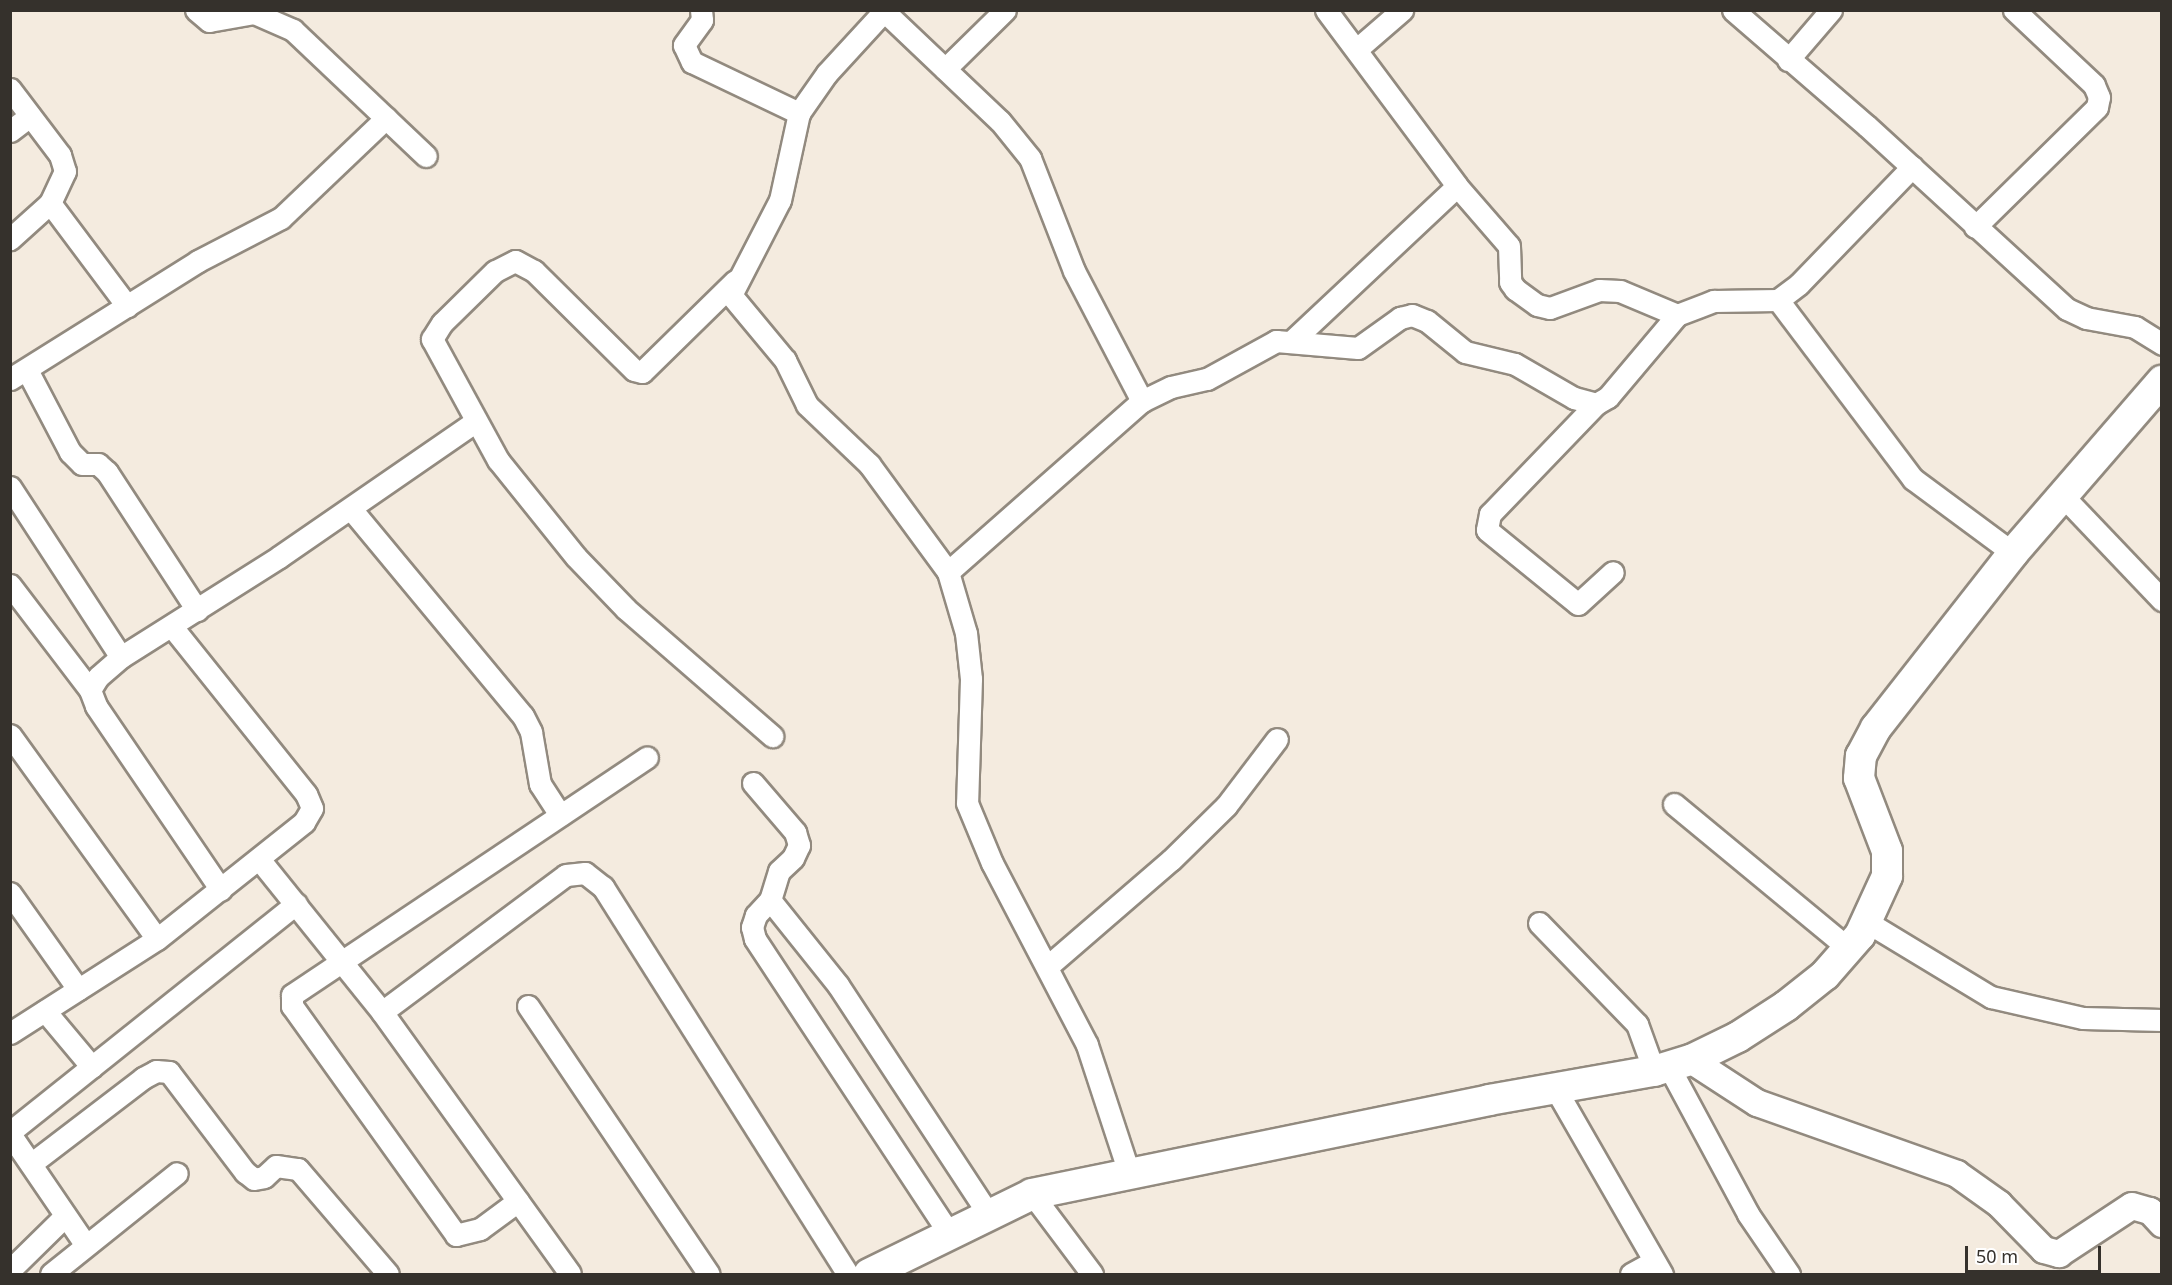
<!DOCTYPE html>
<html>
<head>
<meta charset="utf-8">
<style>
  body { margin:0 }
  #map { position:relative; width:2172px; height:1285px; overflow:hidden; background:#f4ebdf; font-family:"Noto Sans",sans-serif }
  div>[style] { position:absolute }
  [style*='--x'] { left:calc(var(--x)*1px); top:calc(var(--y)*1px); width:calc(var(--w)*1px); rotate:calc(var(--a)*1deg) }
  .roads { filter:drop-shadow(2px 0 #928a7f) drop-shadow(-2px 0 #928a7f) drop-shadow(0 2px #928a7f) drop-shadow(0 -2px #928a7f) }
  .minor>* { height:21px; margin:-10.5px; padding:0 10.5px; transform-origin:10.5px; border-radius:10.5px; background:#fff }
  .tertiary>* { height:26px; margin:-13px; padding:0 13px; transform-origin:13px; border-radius:13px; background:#fff }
  .secondary>* { height:30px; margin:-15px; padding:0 15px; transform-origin:15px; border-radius:15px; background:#fff }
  span { translate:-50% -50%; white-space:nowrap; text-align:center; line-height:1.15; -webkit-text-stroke:4.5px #fff; paint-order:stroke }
  .frame { position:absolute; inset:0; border:12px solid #35312c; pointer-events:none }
  .scale { position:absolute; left:1965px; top:1246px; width:136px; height:27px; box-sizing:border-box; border:3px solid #35312c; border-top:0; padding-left:8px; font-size:18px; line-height:21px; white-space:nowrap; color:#35312c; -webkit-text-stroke:4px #fff; paint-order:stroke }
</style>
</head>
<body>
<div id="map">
  <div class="roads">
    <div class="minor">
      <div style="--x:196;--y:10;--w:17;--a:40"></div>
      <div style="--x:209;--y:21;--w:46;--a:-10.1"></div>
      <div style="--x:254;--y:13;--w:43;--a:23.6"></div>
      <div style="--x:293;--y:30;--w:183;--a:43.5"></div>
      <div style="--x:701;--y:10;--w:10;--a:84"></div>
      <div style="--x:702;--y:20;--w:31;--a:126"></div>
      <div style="--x:684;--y:45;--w:19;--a:65"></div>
      <div style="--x:692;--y:62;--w:119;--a:25.5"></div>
      <div style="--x:885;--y:10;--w:86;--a:132.6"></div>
      <div style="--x:827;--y:73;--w:49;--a:125"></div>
      <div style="--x:799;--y:113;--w:89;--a:102.3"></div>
      <div style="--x:780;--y:200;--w:107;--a:117.3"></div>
      <div style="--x:731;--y:295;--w:85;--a:50.3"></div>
      <div style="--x:785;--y:360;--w:50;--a:63.9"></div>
      <div style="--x:807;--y:405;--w:86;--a:43.6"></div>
      <div style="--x:869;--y:464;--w:134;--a:53.8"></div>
      <div style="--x:948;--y:572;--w:64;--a:73.6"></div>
      <div style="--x:966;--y:633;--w:46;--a:83.8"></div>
      <div style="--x:971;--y:679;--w:124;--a:91.8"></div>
      <div style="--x:967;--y:803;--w:65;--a:67.4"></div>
      <div style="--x:992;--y:863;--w:205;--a:62.4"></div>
      <div style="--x:1087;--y:1045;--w:135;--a:71.8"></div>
      <div style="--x:1326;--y:10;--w:219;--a:53.3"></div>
      <div style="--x:1457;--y:186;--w:79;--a:49.1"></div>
      <div style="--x:1509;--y:246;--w:36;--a:88"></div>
      <div style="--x:1510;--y:282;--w:9;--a:54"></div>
      <div style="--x:1515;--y:289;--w:27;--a:36"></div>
      <div style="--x:1537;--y:305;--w:13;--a:13"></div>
      <div style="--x:1550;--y:308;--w:52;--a:-20.2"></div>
      <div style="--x:1599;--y:290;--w:21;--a:3"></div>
      <div style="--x:1620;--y:291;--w:62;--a:22.8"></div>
      <div style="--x:1733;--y:10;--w:177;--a:40.9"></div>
      <div style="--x:1867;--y:126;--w:271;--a:42.5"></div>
      <div style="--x:2067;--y:309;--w:21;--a:25"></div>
      <div style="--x:2086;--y:318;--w:50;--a:10.4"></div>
      <div style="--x:2135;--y:327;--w:32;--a:32"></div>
      <div style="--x:885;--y:12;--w:158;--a:43.5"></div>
      <div style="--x:1000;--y:121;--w:48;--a:51"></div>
      <div style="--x:1030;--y:158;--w:121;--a:68.7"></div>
      <div style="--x:1074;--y:271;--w:147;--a:62.4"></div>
      <div style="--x:1357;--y:49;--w:60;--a:-40.9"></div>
      <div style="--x:1788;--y:60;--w:66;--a:-49.3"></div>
      <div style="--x:945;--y:69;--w:84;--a:-44.5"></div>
      <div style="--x:10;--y:89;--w:83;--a:52.9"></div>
      <div style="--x:60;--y:155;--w:17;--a:73"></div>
      <div style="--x:65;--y:171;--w:35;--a:115"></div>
      <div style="--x:50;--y:203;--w:54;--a:138"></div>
      <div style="--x:10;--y:131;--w:25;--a:-37"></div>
      <div style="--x:50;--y:203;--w:129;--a:53.2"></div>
      <div style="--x:1975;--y:227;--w:171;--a:-44.5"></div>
      <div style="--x:2097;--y:107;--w:10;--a:-79"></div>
      <div style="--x:2099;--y:97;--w:13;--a:-113"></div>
      <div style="--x:2094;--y:85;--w:110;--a:-136.8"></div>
      <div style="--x:735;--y:281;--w:130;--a:135.6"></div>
      <div style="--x:642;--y:372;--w:8;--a:-166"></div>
      <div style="--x:634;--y:370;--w:141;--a:-135.3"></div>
      <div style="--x:534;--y:271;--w:21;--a:-152"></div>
      <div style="--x:515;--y:261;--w:22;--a:153"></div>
      <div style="--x:495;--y:271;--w:74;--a:135.5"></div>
      <div style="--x:442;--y:323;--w:19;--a:122"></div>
      <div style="--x:432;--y:339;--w:138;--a:61.4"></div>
      <div style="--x:498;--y:460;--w:124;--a:51.2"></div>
      <div style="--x:576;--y:557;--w:72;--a:46.1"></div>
      <div style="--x:626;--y:609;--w:194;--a:41"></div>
      <div style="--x:1778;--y:300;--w:224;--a:53"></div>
      <div style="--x:1913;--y:479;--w:124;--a:36.5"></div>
      <div style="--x:1292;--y:341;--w:226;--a:-43.2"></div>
      <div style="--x:27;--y:370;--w:93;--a:62.3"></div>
      <div style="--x:70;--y:452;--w:17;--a:45"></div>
      <div style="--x:82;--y:464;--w:16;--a:0"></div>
      <div style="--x:98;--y:464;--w:12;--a:42"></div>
      <div style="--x:107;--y:472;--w:165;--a:56.9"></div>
      <div style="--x:10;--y:379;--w:222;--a:-32.1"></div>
      <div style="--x:198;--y:261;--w:93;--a:-27.4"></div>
      <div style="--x:281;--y:218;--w:145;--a:-43.6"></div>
      <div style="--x:1596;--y:404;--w:153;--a:133.9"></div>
      <div style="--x:1490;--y:514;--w:16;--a:101"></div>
      <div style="--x:1487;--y:530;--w:117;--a:39.1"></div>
      <div style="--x:1578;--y:604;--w:47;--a:-42.4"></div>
      <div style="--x:10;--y:487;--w:203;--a:56.9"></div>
      <div style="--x:121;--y:657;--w:187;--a:-32.3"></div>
      <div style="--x:279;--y:557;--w:238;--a:-34.6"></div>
      <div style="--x:2063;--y:496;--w:144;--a:46.4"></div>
      <div style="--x:351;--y:509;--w:269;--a:50.3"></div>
      <div style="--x:523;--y:716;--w:18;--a:63"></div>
      <div style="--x:531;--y:732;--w:53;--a:80.2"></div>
      <div style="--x:540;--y:784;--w:37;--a:57"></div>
      <div style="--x:948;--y:572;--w:259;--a:-41.4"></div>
      <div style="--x:1142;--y:401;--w:32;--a:-26"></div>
      <div style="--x:1171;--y:387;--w:37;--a:-13"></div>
      <div style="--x:1207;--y:379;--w:79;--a:-28.8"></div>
      <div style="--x:1276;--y:341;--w:82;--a:4.9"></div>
      <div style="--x:1358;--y:348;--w:52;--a:-35.5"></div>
      <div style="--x:1400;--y:318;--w:12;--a:-14"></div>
      <div style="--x:1412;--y:315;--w:16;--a:22"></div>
      <div style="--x:1427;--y:321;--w:49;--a:39.2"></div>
      <div style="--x:1465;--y:352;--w:51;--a:13.5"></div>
      <div style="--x:1515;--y:364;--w:68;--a:30"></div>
      <div style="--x:1574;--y:398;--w:23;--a:15"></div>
      <div style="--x:1596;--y:404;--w:14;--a:-30"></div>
      <div style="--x:1608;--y:397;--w:107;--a:-49.9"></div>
      <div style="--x:1677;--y:315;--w:40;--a:-21"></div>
      <div style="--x:1714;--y:301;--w:64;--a:-0.9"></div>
      <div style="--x:1778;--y:300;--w:26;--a:-37"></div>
      <div style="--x:1799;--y:284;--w:163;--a:-46"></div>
      <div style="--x:10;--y:585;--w:132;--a:52.7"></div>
      <div style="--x:121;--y:657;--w:30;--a:139"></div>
      <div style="--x:98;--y:677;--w:15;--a:122"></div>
      <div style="--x:90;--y:690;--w:17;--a:69"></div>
      <div style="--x:96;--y:706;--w:222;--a:55.8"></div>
      <div style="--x:10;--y:735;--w:251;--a:54.2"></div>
      <div style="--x:753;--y:783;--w:65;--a:49.4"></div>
      <div style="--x:795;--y:832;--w:14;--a:73"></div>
      <div style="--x:799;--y:845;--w:14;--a:115"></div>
      <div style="--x:793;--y:858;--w:19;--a:137"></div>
      <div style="--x:779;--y:871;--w:30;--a:107"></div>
      <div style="--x:770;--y:900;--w:21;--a:133"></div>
      <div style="--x:756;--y:915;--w:13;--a:108"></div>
      <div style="--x:752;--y:927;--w:12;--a:76"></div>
      <div style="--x:755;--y:939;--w:352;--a:56.6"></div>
      <div style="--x:1674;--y:804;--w:226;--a:39.6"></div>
      <div style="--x:259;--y:859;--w:196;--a:51.2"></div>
      <div style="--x:382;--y:1012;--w:322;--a:54.3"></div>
      <div style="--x:10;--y:893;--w:118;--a:54.7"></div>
      <div style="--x:770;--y:900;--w:109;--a:51.3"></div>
      <div style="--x:838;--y:985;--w:273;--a:56.7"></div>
      <div style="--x:1867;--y:922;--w:145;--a:31.2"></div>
      <div style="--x:1991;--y:997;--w:94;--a:12.9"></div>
      <div style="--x:2083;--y:1018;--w:79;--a:1.5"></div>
      <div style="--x:1539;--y:923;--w:141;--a:45.9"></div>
      <div style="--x:1637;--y:1024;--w:50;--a:70.1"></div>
      <div style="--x:1048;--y:966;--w:162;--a:-40.8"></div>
      <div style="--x:1171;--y:860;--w:77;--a:-44.5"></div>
      <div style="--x:1226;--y:806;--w:84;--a:-52.7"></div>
      <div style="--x:528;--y:1006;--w:323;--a:56"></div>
      <div style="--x:45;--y:1011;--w:73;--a:50"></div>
      <div style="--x:382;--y:1012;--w:229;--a:-36.7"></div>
      <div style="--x:566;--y:875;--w:19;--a:-6"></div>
      <div style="--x:585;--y:873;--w:23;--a:38"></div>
      <div style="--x:603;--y:887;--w:458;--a:57.7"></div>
      <div style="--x:10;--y:1033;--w:174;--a:-32.6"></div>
      <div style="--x:157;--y:939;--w:188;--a:-38.5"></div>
      <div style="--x:304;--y:822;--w:16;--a:-60"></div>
      <div style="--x:312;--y:808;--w:15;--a:-113"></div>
      <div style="--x:306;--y:794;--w:214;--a:-128.7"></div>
      <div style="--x:1669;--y:1067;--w:167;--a:61.7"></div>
      <div style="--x:1748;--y:1214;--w:73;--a:55.7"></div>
      <div style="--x:1555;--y:1088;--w:215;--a:60.1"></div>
      <div style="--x:10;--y:1132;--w:366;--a:-38.6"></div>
      <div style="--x:10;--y:1134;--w:133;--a:55.7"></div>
      <div style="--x:32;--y:1163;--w:140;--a:-37.4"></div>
      <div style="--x:143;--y:1078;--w:15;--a:-28"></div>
      <div style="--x:156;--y:1071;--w:13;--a:4"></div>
      <div style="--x:169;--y:1072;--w:126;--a:52.8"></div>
      <div style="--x:245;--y:1172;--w:11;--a:38"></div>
      <div style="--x:254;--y:1179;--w:10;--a:-11"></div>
      <div style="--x:264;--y:1177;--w:16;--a:-43"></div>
      <div style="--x:276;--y:1166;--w:22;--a:8"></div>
      <div style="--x:298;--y:1169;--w:138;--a:49.4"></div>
      <div style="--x:1032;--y:1194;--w:100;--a:53.1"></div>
      <div style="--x:518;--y:1201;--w:47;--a:143.6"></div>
      <div style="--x:480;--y:1229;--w:25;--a:166"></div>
      <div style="--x:456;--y:1235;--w:282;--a:-125.6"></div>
      <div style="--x:292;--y:1006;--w:11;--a:-90"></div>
      <div style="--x:292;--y:995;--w:427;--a:-33.8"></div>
      <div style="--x:10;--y:1270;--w:76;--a:-44.5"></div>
      <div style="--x:51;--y:1274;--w:161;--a:-38.7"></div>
      <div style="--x:1631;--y:1274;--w:26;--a:-29"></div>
    </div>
    <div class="tertiary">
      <div style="--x:1691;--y:1060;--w:79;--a:33.1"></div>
      <div style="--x:1757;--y:1103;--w:212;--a:19.5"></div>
      <div style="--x:1957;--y:1174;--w:52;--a:35.5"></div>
      <div style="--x:1999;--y:1204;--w:64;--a:45.6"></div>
      <div style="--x:2044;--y:1250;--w:16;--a:15"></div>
      <div style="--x:2059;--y:1254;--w:87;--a:-33.3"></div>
      <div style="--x:2132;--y:1206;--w:19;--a:16"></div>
      <div style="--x:2150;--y:1211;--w:18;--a:47"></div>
    </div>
    <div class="secondary">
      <div style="--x:869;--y:1274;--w:182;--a:-26.1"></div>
      <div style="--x:1032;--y:1194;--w:467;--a:-11.6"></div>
      <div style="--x:1489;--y:1100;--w:168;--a:-10"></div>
      <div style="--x:1654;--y:1071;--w:39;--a:-17"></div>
      <div style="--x:1691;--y:1060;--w:52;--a:-26.1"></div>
      <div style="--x:1738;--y:1037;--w:57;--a:-32.9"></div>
      <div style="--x:1786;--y:1006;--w:50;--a:-38.5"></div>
      <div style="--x:1825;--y:975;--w:53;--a:-48.8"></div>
      <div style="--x:1860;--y:935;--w:65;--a:-65.4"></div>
      <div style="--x:1887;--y:876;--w:25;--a:-90"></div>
      <div style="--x:1887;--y:851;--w:78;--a:-111"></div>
      <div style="--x:1859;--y:778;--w:22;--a:-85"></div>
      <div style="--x:1861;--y:756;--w:32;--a:-62"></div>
      <div style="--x:1876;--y:728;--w:222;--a:-51.9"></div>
      <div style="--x:2013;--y:553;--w:228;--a:-49.1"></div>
    </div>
  </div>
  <div class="frame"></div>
  <div class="scale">50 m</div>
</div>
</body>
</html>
